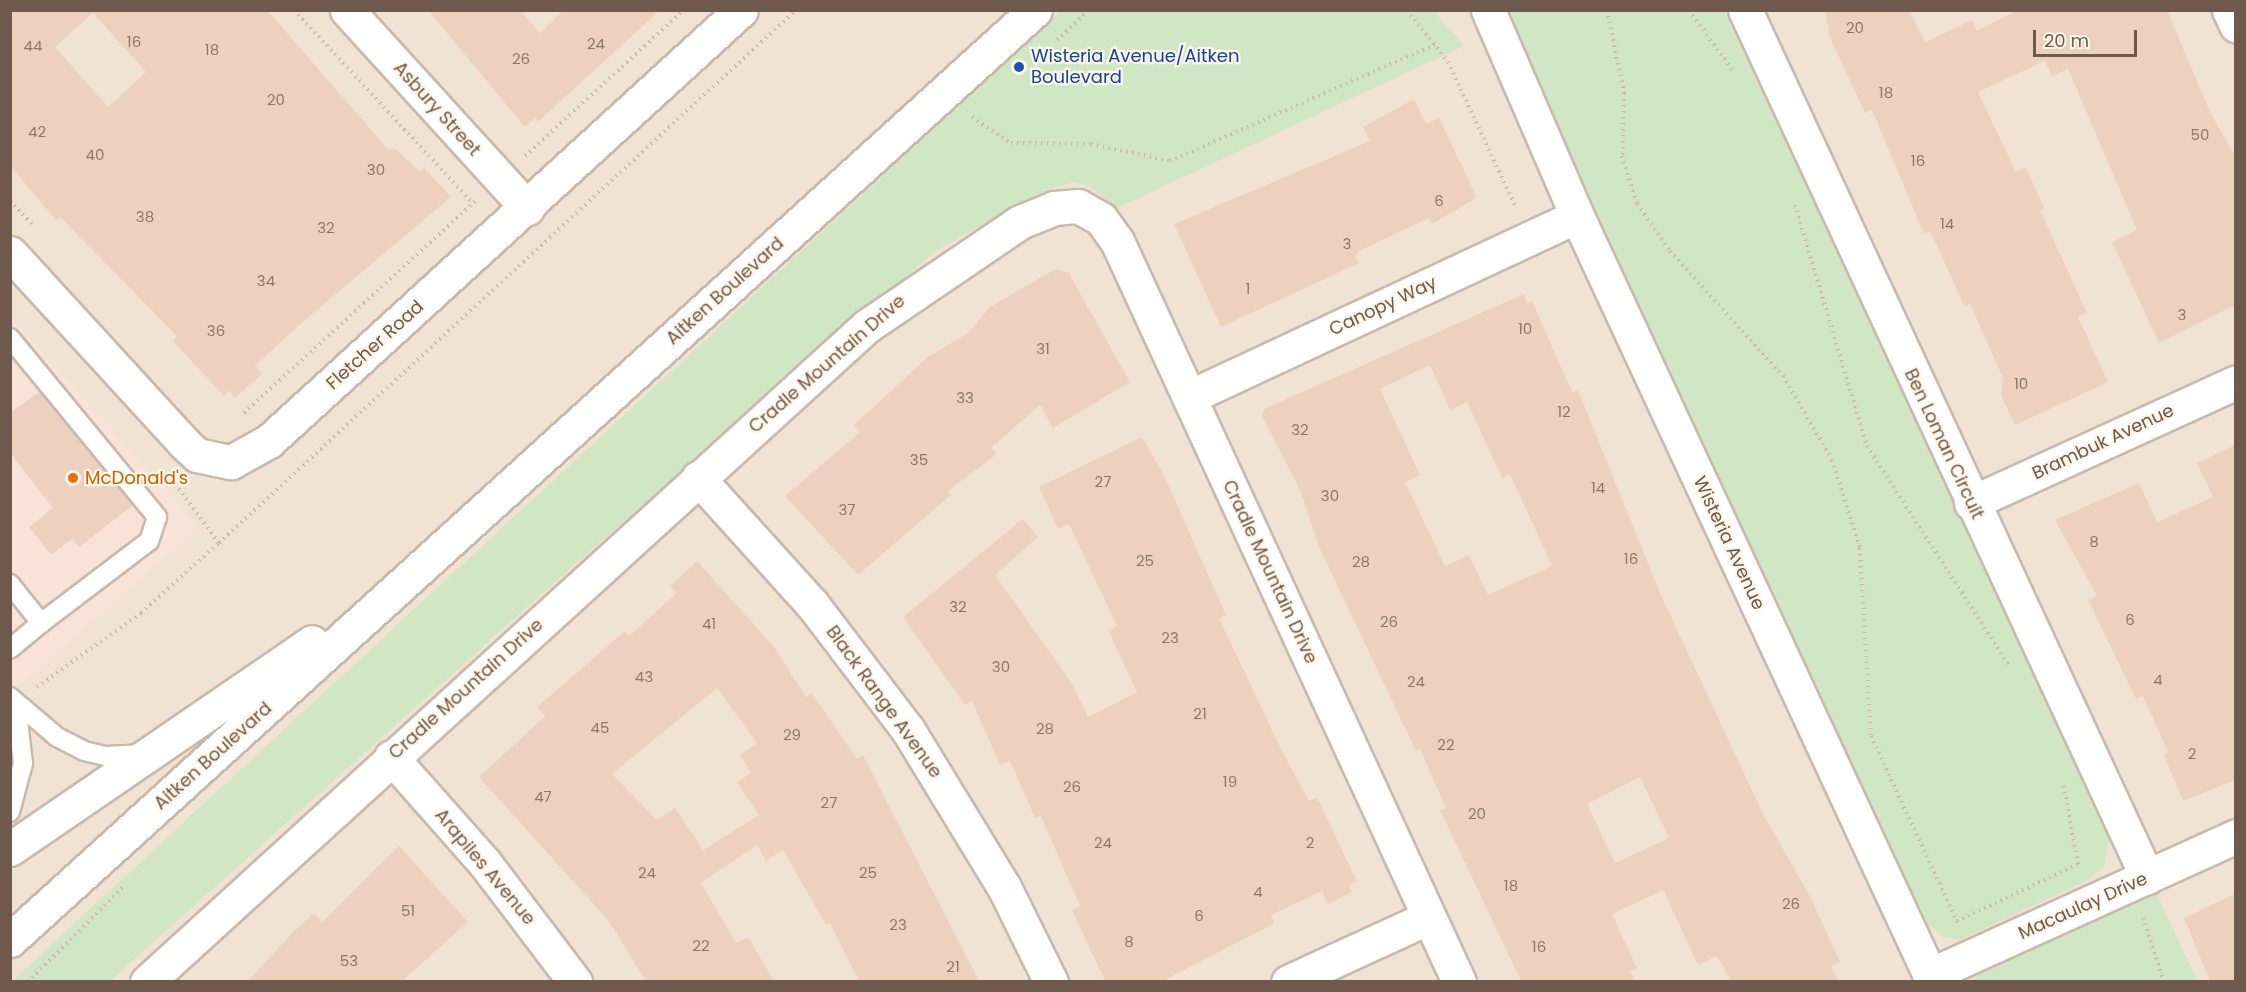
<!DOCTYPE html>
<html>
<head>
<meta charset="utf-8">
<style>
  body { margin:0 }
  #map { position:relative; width:2246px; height:992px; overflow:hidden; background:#faf1e4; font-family:Poppins,sans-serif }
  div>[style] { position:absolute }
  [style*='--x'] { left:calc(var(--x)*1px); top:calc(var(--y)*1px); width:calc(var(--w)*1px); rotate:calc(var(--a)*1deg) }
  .residential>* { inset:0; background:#f1e3d3; transform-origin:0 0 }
  .commercial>* { inset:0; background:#f9e3d8 }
  .green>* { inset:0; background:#d1e6c4 }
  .building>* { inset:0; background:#edd1be }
  .path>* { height:4px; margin-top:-2px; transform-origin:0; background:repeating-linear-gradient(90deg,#d1b5a1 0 1.5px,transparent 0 6px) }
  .roads { filter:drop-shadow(2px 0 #c9b9ab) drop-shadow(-2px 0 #c9b9ab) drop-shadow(0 2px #c9b9ab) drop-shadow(0 -2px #c9b9ab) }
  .lane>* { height:18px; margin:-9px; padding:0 9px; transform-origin:9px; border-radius:9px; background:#fff }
  .street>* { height:33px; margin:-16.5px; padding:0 16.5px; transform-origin:16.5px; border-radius:16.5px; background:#fff }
  .secondary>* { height:33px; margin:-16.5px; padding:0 16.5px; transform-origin:16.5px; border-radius:16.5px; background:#fff }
  .dots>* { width:16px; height:16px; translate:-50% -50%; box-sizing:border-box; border:3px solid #fdf6e9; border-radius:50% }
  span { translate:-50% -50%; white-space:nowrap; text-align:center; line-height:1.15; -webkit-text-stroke:4.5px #fdf6e9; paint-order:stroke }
  .number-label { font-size:15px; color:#8e7768 }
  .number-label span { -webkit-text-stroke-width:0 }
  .transit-label { font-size:18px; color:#164399 }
  .left { translate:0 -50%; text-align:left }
  .street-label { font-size:18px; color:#6f594c }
  .food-label { font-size:18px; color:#c56008 }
  .frame { position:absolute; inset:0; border:12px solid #6f594c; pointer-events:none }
  .scale { position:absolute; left:2033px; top:30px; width:104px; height:27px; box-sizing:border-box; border:3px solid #6f594c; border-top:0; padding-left:8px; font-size:18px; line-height:21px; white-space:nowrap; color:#6f594c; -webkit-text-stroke:4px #fdf6e9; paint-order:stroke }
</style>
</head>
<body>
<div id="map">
  <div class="residential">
    <div style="left:11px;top:11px;width:2224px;height:970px"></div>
  </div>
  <div class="commercial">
    <div style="clip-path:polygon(10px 316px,199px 527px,11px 693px,10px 693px)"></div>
  </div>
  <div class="green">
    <div style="clip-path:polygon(1061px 11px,1434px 11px,1464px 46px,1117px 208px,1091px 187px,1073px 182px,1038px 194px,937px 250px,592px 549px,110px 981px,11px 982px)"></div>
    <div style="clip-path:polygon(1499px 11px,1724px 11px,2110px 834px,2104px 867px,2086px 881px,1960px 940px,1942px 936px,1926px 923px)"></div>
    <div style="clip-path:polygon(2157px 894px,2197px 981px,1971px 982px,1991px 963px)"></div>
  </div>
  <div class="building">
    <div style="clip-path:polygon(evenodd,10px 10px,267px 10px,387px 148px,397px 150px,420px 172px,424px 168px,451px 197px,298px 326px,255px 366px,262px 374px,235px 398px,229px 391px,224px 396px,173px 341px,177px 336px,60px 217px,56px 220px,10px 166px,10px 10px,93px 13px,146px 72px,108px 107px,55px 47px,93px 13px)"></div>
    <div style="clip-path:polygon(428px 10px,520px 10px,540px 33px,564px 10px,660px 10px,538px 122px,535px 118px,525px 127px)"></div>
    <div style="clip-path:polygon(1825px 10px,1909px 10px,1925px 42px,1972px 20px,1977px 31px,2018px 10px,2167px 10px,2210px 112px,2235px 156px,2235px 305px,2159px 343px,2112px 242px,2137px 230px,2068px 69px,2052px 77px,2045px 61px,1978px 92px,2016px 172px,2026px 167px,2044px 208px,2040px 210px,2087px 313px,2078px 317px,2108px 382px,2015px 425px,2001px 395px,2003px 378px,1970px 304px,1965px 307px,1930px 231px,1924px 234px,1872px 110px,1865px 113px,1830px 38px)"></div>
    <div style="clip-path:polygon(1414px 99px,1426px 124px,1439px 118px,1477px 198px,1432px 224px,1429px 218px,1361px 250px,1355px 256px,1359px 263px,1221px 327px,1174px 224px,1370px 141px,1363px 127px)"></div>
    <div style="clip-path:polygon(1055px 269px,1068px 272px,1130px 382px,1053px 428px,1040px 405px,991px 448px,997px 454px,948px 491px,951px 495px,858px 575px,785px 496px,860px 432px,854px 425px,928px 357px,968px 333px,990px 307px)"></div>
    <div style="clip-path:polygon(evenodd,1524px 294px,1527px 303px,1532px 301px,1572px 392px,1578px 390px,1660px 593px,1762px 812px,1811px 898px,1840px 962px,1831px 966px,1838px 981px,1731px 981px,1717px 956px,1698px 965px,1663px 890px,1612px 914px,1637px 968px,1630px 971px,1635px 981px,1521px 981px,1440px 810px,1446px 808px,1420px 749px,1416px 751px,1319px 547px,1301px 492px,1262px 416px,1264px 409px,1524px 294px,1430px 365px,1450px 410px,1467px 402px,1502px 478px,1510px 474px,1552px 566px,1488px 595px,1469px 555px,1445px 566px,1405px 482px,1420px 475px,1380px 389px,1430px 365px,1524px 294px,1640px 777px,1669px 838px,1615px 863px,1587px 804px,1640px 777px)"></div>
    <div style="clip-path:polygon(39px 392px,133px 505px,79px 547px,72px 539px,51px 555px,29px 527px,53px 508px,10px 453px,10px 413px)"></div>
    <div style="clip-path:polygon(1142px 437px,1163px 473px,1226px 615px,1219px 618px,1280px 747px,1309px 801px,1317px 797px,1357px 882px,1349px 885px,1352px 892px,1328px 904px,1322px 891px,1271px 915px,1275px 923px,1163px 981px,1105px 981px,1072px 910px,1080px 906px,1041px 816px,1035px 818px,1010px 761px,1000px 765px,972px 701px,965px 705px,903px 617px,1023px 519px,1038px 537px,995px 575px,1073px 685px,1088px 717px,1137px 692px,1108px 630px,1117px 626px,1069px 524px,1058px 529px,1039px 487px)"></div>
    <div style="clip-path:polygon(2235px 445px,2235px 780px,2183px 801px,2164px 755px,2168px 752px,2143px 696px,2136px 699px,2088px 600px,2097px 596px,2055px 520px,2139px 483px,2157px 522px,2213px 497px,2197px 463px)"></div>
    <div style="clip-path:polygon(evenodd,697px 561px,774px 647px,806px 697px,812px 693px,857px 759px,863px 755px,979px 981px,859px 981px,830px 923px,826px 925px,783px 850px,766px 861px,757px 845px,701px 883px,736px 943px,748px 937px,774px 981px,646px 981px,608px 920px,479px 777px,545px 716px,537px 707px,625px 631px,629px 636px,677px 593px,670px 586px,697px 561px,717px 688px,757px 743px,740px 755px,751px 773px,737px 782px,759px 815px,703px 850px,675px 808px,657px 820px,612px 774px,717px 688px)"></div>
    <div style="clip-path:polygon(399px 846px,468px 922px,402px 981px,248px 981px,293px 932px,314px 913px,322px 922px)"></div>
    <div style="clip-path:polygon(2235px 894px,2235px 981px,2210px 981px,2184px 918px)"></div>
  </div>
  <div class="path">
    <div style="--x:294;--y:10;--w:260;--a:47.2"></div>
    <div style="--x:1407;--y:10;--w:66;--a:51.7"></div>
    <div style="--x:1448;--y:62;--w:161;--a:65"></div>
    <div style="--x:1607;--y:10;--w:85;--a:78.4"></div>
    <div style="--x:1624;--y:93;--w:63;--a:91.8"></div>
    <div style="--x:1622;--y:156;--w:50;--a:72.6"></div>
    <div style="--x:1637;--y:204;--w:57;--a:54.9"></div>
    <div style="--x:1670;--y:251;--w:169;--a:47.9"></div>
    <div style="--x:1783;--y:376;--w:97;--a:59.7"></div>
    <div style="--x:1832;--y:460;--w:92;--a:72.3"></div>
    <div style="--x:1860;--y:548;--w:188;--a:86.7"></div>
    <div style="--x:1871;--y:736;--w:206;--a:65.1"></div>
    <div style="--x:1689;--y:10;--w:75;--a:54.2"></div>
    <div style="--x:1057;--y:40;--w:44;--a:-43.2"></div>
    <div style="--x:972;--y:117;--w:47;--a:33.7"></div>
    <div style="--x:1011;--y:143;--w:80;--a:0.7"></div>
    <div style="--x:1091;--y:144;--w:81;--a:12.1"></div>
    <div style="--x:1170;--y:161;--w:291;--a:-23.7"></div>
    <div style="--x:525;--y:156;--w:216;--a:-42.6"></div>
    <div style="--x:10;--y:201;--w:35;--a:46"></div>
    <div style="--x:1795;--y:205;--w:252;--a:73.4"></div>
    <div style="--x:1867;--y:446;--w:260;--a:57.1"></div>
    <div style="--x:244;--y:413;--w:314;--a:-42.5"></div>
    <div style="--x:219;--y:543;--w:786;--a:-42.73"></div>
    <div style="--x:37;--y:687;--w:128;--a:-35.4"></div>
    <div style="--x:141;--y:613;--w:105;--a:-41.9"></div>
    <div style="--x:219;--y:543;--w:81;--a:-126.4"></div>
    <div style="--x:2143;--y:918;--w:67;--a:71.8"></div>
    <div style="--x:1957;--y:921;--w:134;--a:-25.2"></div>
    <div style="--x:2078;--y:864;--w:83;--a:-100.4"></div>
    <div style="--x:28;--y:982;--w:134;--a:-45"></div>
  </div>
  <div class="roads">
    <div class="lane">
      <div style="--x:10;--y:338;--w:232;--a:50.6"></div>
      <div style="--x:157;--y:517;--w:25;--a:108"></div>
      <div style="--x:149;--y:541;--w:136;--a:142.8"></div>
      <div style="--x:10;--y:584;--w:50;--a:51.5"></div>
      <div style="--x:41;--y:623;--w:40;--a:140"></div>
      <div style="--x:10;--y:697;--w:62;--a:40.4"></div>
      <div style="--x:57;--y:737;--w:30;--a:27"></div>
      <div style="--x:84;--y:751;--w:23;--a:13"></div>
      <div style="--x:106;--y:756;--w:34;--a:-3"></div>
      <div style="--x:10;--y:812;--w:51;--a:-75.1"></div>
      <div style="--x:23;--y:763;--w:59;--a:-96.8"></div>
    </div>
    <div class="street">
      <div style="--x:347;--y:10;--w:268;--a:47.7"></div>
      <div style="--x:1488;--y:10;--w:224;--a:66.6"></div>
      <div style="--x:1577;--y:216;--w:845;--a:65.07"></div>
      <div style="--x:1745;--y:10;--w:956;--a:65.12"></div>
      <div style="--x:2229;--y:10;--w:17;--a:65"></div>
      <div style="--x:10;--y:253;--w:258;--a:47.5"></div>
      <div style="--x:184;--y:443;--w:18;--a:43"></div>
      <div style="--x:197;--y:455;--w:35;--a:12"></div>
      <div style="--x:231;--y:462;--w:43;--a:-28.9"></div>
      <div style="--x:269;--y:441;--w:639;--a:-42.4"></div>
      <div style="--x:1189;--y:397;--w:428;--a:-25"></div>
      <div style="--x:698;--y:478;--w:170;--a:47.9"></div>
      <div style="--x:812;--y:604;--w:158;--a:52.7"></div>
      <div style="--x:908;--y:730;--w:184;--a:58.6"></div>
      <div style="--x:1004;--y:887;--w:106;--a:63.7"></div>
      <div style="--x:1971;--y:503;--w:291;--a:-24.5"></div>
      <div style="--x:391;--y:757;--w:140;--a:48.5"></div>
      <div style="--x:484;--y:862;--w:151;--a:52.8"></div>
      <div style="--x:1930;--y:975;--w:336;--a:-24.4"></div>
      <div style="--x:147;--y:982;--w:974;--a:-42.34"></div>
      <div style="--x:867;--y:326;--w:185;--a:-34.2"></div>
      <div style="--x:1020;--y:222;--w:37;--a:-22"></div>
      <div style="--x:1054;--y:208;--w:24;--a:-5"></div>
      <div style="--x:1078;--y:206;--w:26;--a:29"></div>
      <div style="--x:1101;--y:219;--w:27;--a:54"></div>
      <div style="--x:1117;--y:241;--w:816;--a:65.22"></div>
      <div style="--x:1288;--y:982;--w:155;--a:-24.7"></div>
    </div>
    <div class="secondary">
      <div style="--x:10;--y:849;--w:366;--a:-34.4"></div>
      <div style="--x:10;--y:940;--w:1384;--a:-42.22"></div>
    </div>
  </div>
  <div class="dots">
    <div style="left:1019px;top:67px;background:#1a4fb4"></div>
    <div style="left:73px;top:478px;background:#e8710a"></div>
  </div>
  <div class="number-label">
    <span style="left:1855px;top:28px">20</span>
    <span style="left:134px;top:42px">16</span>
    <span style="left:596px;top:44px">24</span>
    <span style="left:33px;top:46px">44</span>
    <span style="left:212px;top:50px">18</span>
    <span style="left:521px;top:59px">26</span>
    <span style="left:1886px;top:93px">18</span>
    <span style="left:276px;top:100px">20</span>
    <span style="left:37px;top:132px">42</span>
    <span style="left:2200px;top:135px">50</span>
    <span style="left:95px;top:155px">40</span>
    <span style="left:1918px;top:161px">16</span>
    <span style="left:376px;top:170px">30</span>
    <span style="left:1439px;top:201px">6</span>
    <span style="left:145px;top:217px">38</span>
    <span style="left:1947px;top:224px">14</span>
    <span style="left:326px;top:228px">32</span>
    <span style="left:1347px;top:244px">3</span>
    <span style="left:266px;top:281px">34</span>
    <span style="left:1248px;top:289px">1</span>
    <span style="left:2182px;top:315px">3</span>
    <span style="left:1525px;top:329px">10</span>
    <span style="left:216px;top:331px">36</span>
    <span style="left:1043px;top:349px">31</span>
    <span style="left:2021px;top:384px">10</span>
    <span style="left:965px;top:398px">33</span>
    <span style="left:1564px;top:412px">12</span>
    <span style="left:1300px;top:430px">32</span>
    <span style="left:919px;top:460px">35</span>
    <span style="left:1103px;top:482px">27</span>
    <span style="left:1598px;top:488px">14</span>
    <span style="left:1330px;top:496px">30</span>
    <span style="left:847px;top:510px">37</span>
    <span style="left:2094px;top:542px">8</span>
    <span style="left:1631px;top:559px">16</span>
    <span style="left:1145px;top:561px">25</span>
    <span style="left:1361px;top:562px">28</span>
    <span style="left:958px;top:607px">32</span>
    <span style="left:2130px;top:620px">6</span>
    <span style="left:1389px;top:622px">26</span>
    <span style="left:709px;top:624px">41</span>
    <span style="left:1170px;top:638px">23</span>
    <span style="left:1001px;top:667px">30</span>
    <span style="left:644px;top:677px">43</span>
    <span style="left:2158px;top:680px">4</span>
    <span style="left:1416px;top:682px">24</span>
    <span style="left:1200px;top:714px">21</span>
    <span style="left:600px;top:728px">45</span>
    <span style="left:1045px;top:729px">28</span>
    <span style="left:792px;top:735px">29</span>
    <span style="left:1446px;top:745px">22</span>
    <span style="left:2192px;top:754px">2</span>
    <span style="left:1230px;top:782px">19</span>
    <span style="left:1072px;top:787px">26</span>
    <span style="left:543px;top:797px">47</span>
    <span style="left:829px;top:803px">27</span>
    <span style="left:1477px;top:814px">20</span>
    <span style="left:1103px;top:843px">24</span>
    <span style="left:1310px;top:843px">2</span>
    <span style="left:647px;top:873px">24</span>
    <span style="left:868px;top:873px">25</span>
    <span style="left:1511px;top:886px">18</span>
    <span style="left:1258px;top:892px">4</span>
    <span style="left:1791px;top:904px">26</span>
    <span style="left:408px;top:911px">51</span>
    <span style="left:1199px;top:916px">6</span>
    <span style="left:898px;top:925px">23</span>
    <span style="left:1129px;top:942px">8</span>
    <span style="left:701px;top:946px">22</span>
    <span style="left:1539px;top:947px">16</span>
    <span style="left:349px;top:961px">53</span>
    <span style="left:953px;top:967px">21</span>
  </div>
  <div class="transit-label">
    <span class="left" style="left:1031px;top:67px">Wisteria Avenue/Aitken<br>Boulevard</span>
  </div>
  <div class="street-label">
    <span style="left:437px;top:109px;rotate:48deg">Asbury Street</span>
    <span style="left:725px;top:291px;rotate:-42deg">Aitken Boulevard</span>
    <span style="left:1383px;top:306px;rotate:-25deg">Canopy Way</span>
    <span style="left:375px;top:345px;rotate:-42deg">Fletcher Road</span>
    <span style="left:827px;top:364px;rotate:-41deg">Cradle Mountain Drive</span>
    <span style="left:2103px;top:442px;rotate:-25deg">Brambuk Avenue</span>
    <span style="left:1944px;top:444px;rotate:65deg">Ben Loman Circuit</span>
    <span style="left:1729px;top:543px;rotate:65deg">Wisteria Avenue</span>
    <span style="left:1270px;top:572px;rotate:65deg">Cradle Mountain Drive</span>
    <span style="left:466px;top:689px;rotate:-42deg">Cradle Mountain Drive</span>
    <span style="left:884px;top:702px;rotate:54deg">Black Range Avenue</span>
    <span style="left:213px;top:756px;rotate:-42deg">Aitken Boulevard</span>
    <span style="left:485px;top:867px;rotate:50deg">Arapiles Avenue</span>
    <span style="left:2083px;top:906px;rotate:-24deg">Macaulay Drive</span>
  </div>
  <div class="food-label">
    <span class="left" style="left:85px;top:478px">McDonald's</span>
  </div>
  <div class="frame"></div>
  <div class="scale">20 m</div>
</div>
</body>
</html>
